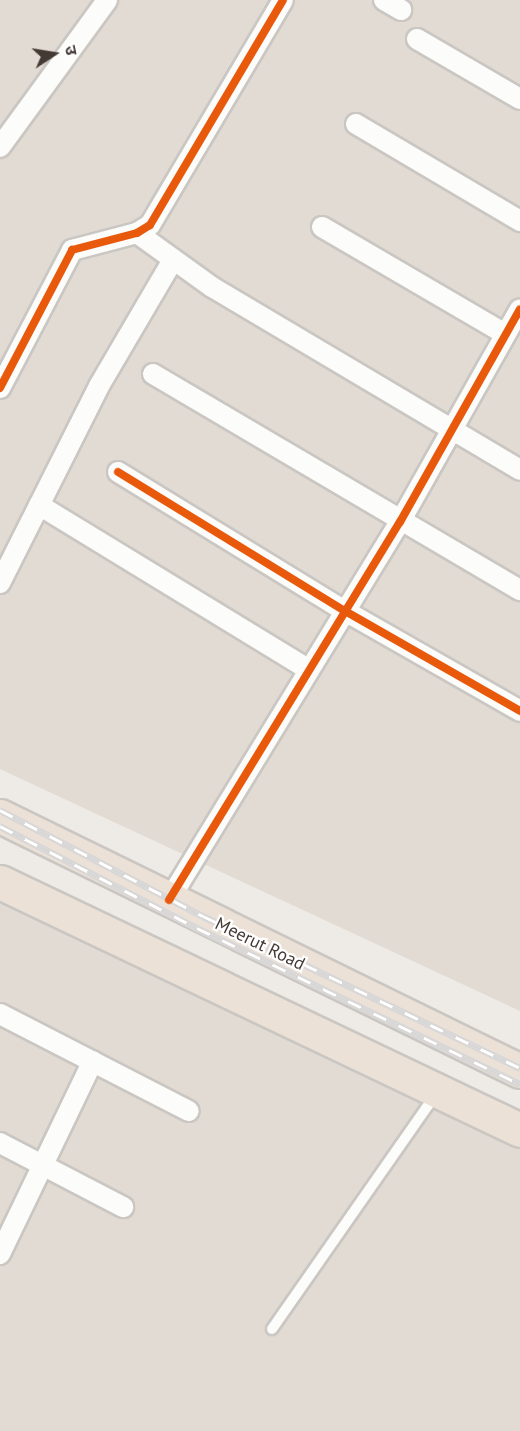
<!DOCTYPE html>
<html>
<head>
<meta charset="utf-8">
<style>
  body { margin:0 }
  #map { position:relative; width:520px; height:1431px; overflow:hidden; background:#eeeae6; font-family:"PT Sans","Noto Sans Devanagari",sans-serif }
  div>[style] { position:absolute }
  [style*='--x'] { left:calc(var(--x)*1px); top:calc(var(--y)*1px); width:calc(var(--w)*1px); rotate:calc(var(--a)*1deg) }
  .residential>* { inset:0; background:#e2dbd3 }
  .roads { filter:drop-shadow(2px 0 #cac6c2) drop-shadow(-2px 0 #cac6c2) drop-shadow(0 2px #cac6c2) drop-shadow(0 -2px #cac6c2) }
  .lane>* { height:10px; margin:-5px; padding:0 5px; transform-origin:5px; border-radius:5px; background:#fcfcfb }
  .street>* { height:20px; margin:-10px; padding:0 10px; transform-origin:10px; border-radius:10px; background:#fcfcfb }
  .highway>* { height:33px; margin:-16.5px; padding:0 16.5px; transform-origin:16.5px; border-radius:16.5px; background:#ebe1d7 }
  .rail>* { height:7px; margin-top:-3.5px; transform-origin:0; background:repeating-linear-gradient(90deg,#fff 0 14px,#d8d7d7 0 28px); box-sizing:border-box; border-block:2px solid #d8d7d7 }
  .cycleway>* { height:8px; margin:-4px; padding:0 4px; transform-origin:4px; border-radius:4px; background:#e8590c }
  span { translate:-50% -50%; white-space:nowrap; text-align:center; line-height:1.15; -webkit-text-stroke:4.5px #fff; paint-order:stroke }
  .street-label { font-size:18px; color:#433a34 }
  .north { position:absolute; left:24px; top:24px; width:60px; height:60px; -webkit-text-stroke:4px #fff; paint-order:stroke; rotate:78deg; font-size:16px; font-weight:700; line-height:24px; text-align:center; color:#433a34 }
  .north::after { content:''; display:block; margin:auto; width:21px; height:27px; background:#433a34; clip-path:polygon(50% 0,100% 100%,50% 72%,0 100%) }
</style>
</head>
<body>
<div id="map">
  <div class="residential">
    <div style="clip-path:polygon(0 0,520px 0,520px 1011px,0 769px)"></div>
    <div style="clip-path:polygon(0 879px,520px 1139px,520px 1431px,0 1431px)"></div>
  </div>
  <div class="roads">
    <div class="lane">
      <div style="--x:272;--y:1329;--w:285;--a:-55.1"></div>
    </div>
    <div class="street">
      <div style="--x:384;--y:0;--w:20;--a:30"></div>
      <div style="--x:417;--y:39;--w:119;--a:30.2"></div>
      <div style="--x:356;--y:124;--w:191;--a:30.6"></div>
      <div style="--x:0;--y:147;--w:182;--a:-53.9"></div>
      <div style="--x:322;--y:227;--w:212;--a:30.3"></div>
      <div style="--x:137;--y:233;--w:92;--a:35.8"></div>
      <div style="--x:212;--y:287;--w:358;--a:30.7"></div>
      <div style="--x:153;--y:374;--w:426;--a:30.5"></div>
      <div style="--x:0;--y:388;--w:156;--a:-62.4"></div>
      <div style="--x:72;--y:250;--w:67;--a:-14.7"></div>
      <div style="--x:137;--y:233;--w:15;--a:-32"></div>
      <div style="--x:150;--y:225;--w:261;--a:-59.4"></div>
      <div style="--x:118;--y:472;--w:266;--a:31.5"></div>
      <div style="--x:345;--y:611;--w:202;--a:29.7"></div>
      <div style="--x:39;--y:505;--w:316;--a:31.4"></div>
      <div style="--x:0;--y:583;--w:220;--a:-63.3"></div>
      <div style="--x:99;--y:386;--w:146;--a:-59.6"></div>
      <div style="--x:169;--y:900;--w:443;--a:-58.6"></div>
      <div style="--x:400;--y:522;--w:244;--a:-60.6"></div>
      <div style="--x:0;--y:1014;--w:212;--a:27.2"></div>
      <div style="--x:0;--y:1143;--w:139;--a:27.5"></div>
      <div style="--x:0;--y:1254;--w:214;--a:-64.3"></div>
    </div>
    <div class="highway">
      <div style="--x:0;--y:816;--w:579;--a:26.12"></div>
      <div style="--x:0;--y:882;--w:576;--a:25.5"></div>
    </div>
  </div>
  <div class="rail">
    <div style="--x:0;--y:810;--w:229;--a:27.6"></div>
    <div style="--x:203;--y:916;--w:352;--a:25.6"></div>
    <div style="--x:0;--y:826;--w:222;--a:27.4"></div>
    <div style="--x:197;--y:928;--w:359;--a:25.8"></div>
  </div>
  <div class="cycleway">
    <div style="--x:0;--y:388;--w:156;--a:-62.4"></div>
    <div style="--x:72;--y:250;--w:67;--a:-14.7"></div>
    <div style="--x:137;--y:233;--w:15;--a:-32"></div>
    <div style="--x:150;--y:225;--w:261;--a:-59.4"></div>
    <div style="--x:118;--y:472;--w:266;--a:31.5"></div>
    <div style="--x:345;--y:611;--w:202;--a:29.7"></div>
    <div style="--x:169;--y:900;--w:443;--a:-58.6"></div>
    <div style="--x:400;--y:522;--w:244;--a:-60.6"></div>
  </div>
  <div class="street-label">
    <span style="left:260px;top:944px;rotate:26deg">Meerut Road</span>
  </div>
  <div class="north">उ</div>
</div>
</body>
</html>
